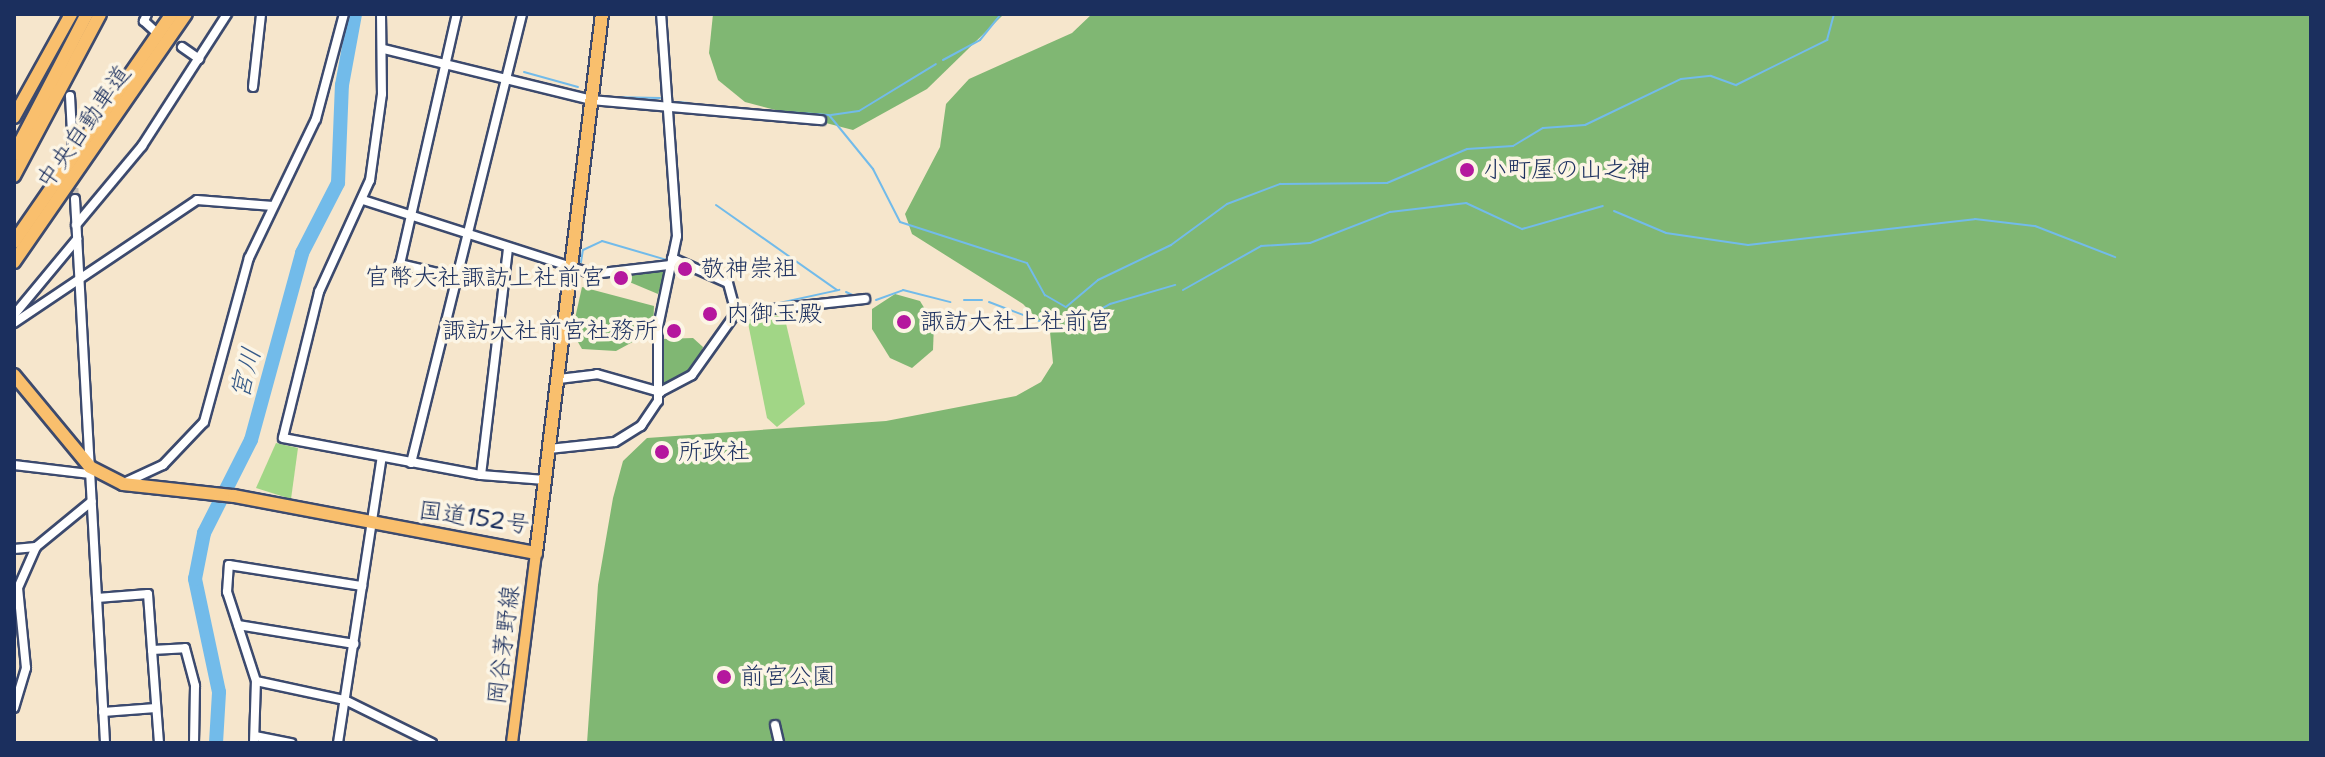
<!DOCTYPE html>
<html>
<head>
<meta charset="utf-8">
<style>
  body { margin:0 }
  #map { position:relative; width:2325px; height:757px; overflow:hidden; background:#f6e6cc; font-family:"Shantell Sans","Klee One",sans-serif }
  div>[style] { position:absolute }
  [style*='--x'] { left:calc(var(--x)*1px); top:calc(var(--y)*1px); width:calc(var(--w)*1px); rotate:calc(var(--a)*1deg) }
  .green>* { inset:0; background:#a1d686 }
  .forest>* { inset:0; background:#80b773 }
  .stream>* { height:2px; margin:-1px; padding:0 1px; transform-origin:1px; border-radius:1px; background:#72bbea }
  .river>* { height:14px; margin:-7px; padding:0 7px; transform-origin:7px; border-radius:7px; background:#72bbea }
  .minor-tunnel>* { height:8px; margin-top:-4px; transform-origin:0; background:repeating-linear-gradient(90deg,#cac1b6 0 8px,transparent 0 12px) }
  .roads { filter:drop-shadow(2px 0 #3c4a6e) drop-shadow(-2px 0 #3c4a6e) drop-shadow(0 2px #3c4a6e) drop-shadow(0 -2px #3c4a6e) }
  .minor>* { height:8px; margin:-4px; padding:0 4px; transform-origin:4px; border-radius:4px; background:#fff }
  .major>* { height:10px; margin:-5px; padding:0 5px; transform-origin:5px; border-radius:5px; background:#f9bf6d }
  .highway>* { height:12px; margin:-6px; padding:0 6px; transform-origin:6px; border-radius:6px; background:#f9bf6d }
  .dots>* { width:22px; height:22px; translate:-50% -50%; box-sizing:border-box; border:4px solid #fcf5e5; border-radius:50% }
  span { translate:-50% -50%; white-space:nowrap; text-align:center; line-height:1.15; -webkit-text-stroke:7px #fcf5e5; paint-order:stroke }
  .street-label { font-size:24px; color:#1b2f5e }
  .poi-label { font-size:24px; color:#1b2f5e }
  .left { translate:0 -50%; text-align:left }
  .right { translate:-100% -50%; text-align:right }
  .water-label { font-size:26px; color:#355988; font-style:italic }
  .frame { position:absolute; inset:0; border:16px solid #1b2f5e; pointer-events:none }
</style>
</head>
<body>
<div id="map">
  <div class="green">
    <div style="clip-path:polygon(784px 315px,805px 404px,777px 427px,767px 418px,747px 318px)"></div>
    <div style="clip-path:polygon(276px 443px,298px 448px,291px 499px,256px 488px)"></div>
  </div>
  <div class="forest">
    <div style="clip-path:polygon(713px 14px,1004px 14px,927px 89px,853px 130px,745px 102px,718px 80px,709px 53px)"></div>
    <div style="clip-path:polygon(1092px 14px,2311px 14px,2311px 743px,587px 743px,598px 585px,613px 498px,623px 461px,647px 438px,886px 421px,1016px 396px,1041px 382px,1053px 363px,1050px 332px,1023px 304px,912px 234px,905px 214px,940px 147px,946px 104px,969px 79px,1072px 33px)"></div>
    <div style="clip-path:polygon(666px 270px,658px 294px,627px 281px,629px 274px)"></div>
    <div style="clip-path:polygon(582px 287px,654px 306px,653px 331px,616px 351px,582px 349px,572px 332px)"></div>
    <div style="clip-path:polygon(895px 294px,920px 301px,934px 324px,933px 350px,912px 368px,890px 358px,872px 329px,872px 309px)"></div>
    <div style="clip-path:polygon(693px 338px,703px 347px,697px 365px,662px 386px,661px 339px)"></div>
  </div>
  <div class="stream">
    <div style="--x:943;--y:60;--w:42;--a:-28.4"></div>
    <div style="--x:980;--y:40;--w:33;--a:-51"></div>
    <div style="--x:524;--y:72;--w:56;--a:15.5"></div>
    <div style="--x:610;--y:97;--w:50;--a:1.1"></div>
    <div style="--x:678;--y:102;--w:11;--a:5"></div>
    <div style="--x:718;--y:107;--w:111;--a:4.1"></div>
    <div style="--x:829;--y:115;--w:70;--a:50.8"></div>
    <div style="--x:873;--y:169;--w:59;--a:63"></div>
    <div style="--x:900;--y:222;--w:133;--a:17.9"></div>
    <div style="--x:1027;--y:263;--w:37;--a:61"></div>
    <div style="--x:1045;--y:295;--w:24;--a:30"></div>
    <div style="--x:1066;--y:307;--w:42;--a:-40.2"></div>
    <div style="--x:1098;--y:280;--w:81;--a:-25.6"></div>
    <div style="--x:1171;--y:245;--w:69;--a:-36.2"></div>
    <div style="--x:1227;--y:204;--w:57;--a:-20.7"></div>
    <div style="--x:1280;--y:184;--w:107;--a:-0.5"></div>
    <div style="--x:1387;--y:183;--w:87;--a:-23"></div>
    <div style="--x:1467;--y:149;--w:46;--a:-3.7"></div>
    <div style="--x:1513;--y:146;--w:35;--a:-31"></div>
    <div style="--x:1543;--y:128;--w:42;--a:-4.1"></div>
    <div style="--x:1585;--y:125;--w:106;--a:-25.6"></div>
    <div style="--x:1681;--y:79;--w:30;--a:-6"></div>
    <div style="--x:1711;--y:76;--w:27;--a:20"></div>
    <div style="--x:1736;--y:85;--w:102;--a:-26.3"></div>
    <div style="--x:1827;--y:40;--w:27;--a:-75"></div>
    <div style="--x:831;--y:115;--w:28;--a:-8"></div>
    <div style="--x:859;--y:111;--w:90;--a:-31.4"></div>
    <div style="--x:716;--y:205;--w:148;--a:35.1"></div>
    <div style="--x:1614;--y:211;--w:56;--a:22.9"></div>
    <div style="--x:1666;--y:233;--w:83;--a:8.3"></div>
    <div style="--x:1748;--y:245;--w:228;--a:-6.5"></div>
    <div style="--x:1975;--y:219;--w:60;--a:6.7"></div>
    <div style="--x:2035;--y:226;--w:86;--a:21.2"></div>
    <div style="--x:581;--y:262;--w:12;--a:-81"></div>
    <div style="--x:583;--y:250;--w:21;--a:-25"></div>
    <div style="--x:602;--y:241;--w:68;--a:16.3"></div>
    <div style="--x:731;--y:281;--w:14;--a:73"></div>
    <div style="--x:1183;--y:290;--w:90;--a:-29.4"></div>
    <div style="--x:1261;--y:246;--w:49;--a:-3.5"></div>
    <div style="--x:1310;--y:243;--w:86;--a:-21.2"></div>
    <div style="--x:1390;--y:212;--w:77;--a:-6.8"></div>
    <div style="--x:1466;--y:203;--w:62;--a:24.9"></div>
    <div style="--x:1522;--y:229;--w:84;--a:-15.9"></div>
    <div style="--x:846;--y:292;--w:10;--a:24"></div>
    <div style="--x:876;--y:300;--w:29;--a:-20"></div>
    <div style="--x:903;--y:290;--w:49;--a:14.3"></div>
    <div style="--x:964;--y:300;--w:18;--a:0"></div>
    <div style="--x:989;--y:302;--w:79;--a:20.7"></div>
    <div style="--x:1063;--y:330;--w:54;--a:-29"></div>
    <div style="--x:1110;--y:304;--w:68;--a:-16.3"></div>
    <div style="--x:770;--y:305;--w:71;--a:-12.3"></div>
  </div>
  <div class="river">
    <div style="--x:216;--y:743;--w:51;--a:-86.6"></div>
    <div style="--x:219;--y:692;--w:116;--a:-102"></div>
    <div style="--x:195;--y:579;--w:47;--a:-78.9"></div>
    <div style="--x:204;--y:533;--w:104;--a:-63.2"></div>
    <div style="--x:251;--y:440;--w:194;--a:-74.7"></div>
    <div style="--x:302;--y:253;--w:79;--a:-62.8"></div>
    <div style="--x:338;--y:183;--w:98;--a:-87.7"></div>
    <div style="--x:342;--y:85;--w:72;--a:-79.6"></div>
  </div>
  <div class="minor-tunnel">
    <div style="--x:63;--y:14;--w:37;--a:85"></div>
    <div style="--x:74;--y:176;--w:23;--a:88"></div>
  </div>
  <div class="roads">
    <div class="minor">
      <div style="--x:147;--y:14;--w:8;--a:113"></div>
      <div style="--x:144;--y:21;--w:16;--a:43"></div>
      <div style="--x:381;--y:14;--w:80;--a:89.3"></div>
      <div style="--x:382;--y:94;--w:87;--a:97.9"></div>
      <div style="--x:370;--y:180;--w:123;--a:114.5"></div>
      <div style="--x:319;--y:292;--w:150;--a:103.9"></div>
      <div style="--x:283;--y:438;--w:201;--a:10.6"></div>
      <div style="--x:481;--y:475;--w:229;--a:-83.2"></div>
      <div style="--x:182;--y:47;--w:21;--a:35"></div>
      <div style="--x:384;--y:49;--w:214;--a:13.8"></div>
      <div style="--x:592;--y:100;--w:230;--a:5"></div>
      <div style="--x:253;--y:87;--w:73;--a:-83.7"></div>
      <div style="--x:70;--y:96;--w:56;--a:86.9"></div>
      <div style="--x:75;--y:199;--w:545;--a:86.84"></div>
      <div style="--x:363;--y:200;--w:242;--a:17.8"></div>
      <div style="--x:593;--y:274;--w:78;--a:-6.7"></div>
      <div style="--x:76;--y:225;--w:103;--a:-50.1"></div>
      <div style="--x:142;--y:146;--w:157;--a:-57.2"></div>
      <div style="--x:672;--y:258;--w:61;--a:24.1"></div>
      <div style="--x:728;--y:283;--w:31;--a:75"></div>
      <div style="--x:454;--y:277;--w:56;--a:-166.5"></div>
      <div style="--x:400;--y:264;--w:256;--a:-77.2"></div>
      <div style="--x:14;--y:315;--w:99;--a:-50.3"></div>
      <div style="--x:14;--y:323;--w:220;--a:-33.9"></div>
      <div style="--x:197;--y:200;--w:76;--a:4.5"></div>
      <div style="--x:559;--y:379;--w:38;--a:-7"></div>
      <div style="--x:597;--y:374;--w:66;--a:15.9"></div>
      <div style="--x:660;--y:392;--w:36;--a:-28"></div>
      <div style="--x:692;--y:375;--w:76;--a:-54.6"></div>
      <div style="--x:736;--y:313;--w:130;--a:-6.2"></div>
      <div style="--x:549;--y:449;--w:66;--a:-6.1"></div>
      <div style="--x:615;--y:442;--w:31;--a:-32"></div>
      <div style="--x:641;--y:426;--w:30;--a:-56"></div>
      <div style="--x:658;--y:401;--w:74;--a:-90"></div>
      <div style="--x:658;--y:327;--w:93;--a:-78.2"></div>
      <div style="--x:677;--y:236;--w:223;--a:-94.1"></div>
      <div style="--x:411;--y:463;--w:463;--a:-76.1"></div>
      <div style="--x:14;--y:465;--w:77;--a:6.8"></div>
      <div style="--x:481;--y:475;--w:64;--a:4.5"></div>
      <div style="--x:124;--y:483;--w:43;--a:-24.8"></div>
      <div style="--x:163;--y:465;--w:59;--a:-46.4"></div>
      <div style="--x:204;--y:422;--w:170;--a:-74.7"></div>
      <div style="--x:249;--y:258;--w:154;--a:-64.3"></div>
      <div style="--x:316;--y:119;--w:109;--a:-75.1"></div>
      <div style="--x:14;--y:549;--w:22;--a:-5"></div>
      <div style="--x:97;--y:598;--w:51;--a:-4.5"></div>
      <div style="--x:148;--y:594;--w:56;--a:85.9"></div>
      <div style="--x:152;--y:650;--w:33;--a:-3"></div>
      <div style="--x:185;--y:648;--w:39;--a:75"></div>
      <div style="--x:195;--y:686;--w:57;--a:91"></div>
      <div style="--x:238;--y:625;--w:118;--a:9.3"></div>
      <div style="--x:152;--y:650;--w:93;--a:85.7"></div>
      <div style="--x:256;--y:681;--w:91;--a:12.1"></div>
      <div style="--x:345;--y:700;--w:97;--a:26.3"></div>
      <div style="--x:14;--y:708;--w:42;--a:-73.3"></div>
      <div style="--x:26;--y:668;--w:80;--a:-95.7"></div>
      <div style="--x:18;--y:588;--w:45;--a:-66.3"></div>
      <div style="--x:36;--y:547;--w:72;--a:-39.4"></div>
      <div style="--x:103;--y:712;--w:53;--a:-4.3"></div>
      <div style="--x:775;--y:725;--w:18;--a:77"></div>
      <div style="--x:255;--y:736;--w:37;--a:11"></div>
      <div style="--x:254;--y:743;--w:62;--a:-88.2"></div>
      <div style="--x:256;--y:681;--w:94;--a:-108"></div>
      <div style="--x:227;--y:592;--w:27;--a:-86"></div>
      <div style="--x:229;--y:565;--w:135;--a:9"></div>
      <div style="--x:338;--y:743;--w:289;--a:-81.3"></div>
    </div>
    <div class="major">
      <div style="--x:512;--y:743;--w:192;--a:-82.8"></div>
    </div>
    <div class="highway">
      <div style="--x:14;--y:117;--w:118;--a:-61"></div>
      <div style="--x:14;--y:154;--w:158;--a:-62.5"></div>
      <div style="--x:14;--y:176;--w:183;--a:-62"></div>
      <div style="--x:14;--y:242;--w:277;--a:-55.3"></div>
      <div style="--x:14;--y:262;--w:302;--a:-55.3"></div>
      <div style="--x:14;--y:375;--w:119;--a:50.4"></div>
      <div style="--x:90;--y:467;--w:37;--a:27"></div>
      <div style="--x:123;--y:484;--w:112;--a:6.2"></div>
      <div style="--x:234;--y:496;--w:307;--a:10.7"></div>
      <div style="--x:536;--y:553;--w:543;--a:-83.02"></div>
    </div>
  </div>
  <div class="dots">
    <div style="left:1467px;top:170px;background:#b5179e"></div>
    <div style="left:685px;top:269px;background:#b5179e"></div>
    <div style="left:621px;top:278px;background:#b5179e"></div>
    <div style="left:710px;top:314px;background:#b5179e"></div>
    <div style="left:904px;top:322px;background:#b5179e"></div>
    <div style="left:674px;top:331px;background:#b5179e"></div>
    <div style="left:662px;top:452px;background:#b5179e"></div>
    <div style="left:724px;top:677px;background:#b5179e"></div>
  </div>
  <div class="street-label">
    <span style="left:84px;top:127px;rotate:-55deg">中央自動車道</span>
    <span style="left:474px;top:518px;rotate:8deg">国道152号</span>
    <span style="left:504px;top:645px;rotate:-83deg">岡谷茅野線</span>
  </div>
  <div class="poi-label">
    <span class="left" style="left:1483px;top:170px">小町屋の山之神</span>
    <span class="left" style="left:701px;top:269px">敬神崇祖</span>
    <span class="right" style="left:605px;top:278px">官幣大社諏訪上社前宮</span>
    <span class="left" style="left:726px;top:314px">内御玉殿</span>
    <span class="left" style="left:920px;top:322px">諏訪大社上社前宮</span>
    <span class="right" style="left:658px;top:331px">諏訪大社前宮社務所</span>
    <span class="left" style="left:678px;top:452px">所政社</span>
    <span class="left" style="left:740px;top:677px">前宮公園</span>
  </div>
  <div class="water-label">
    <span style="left:245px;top:373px;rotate:-75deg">宮川</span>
  </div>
  <div class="frame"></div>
</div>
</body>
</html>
